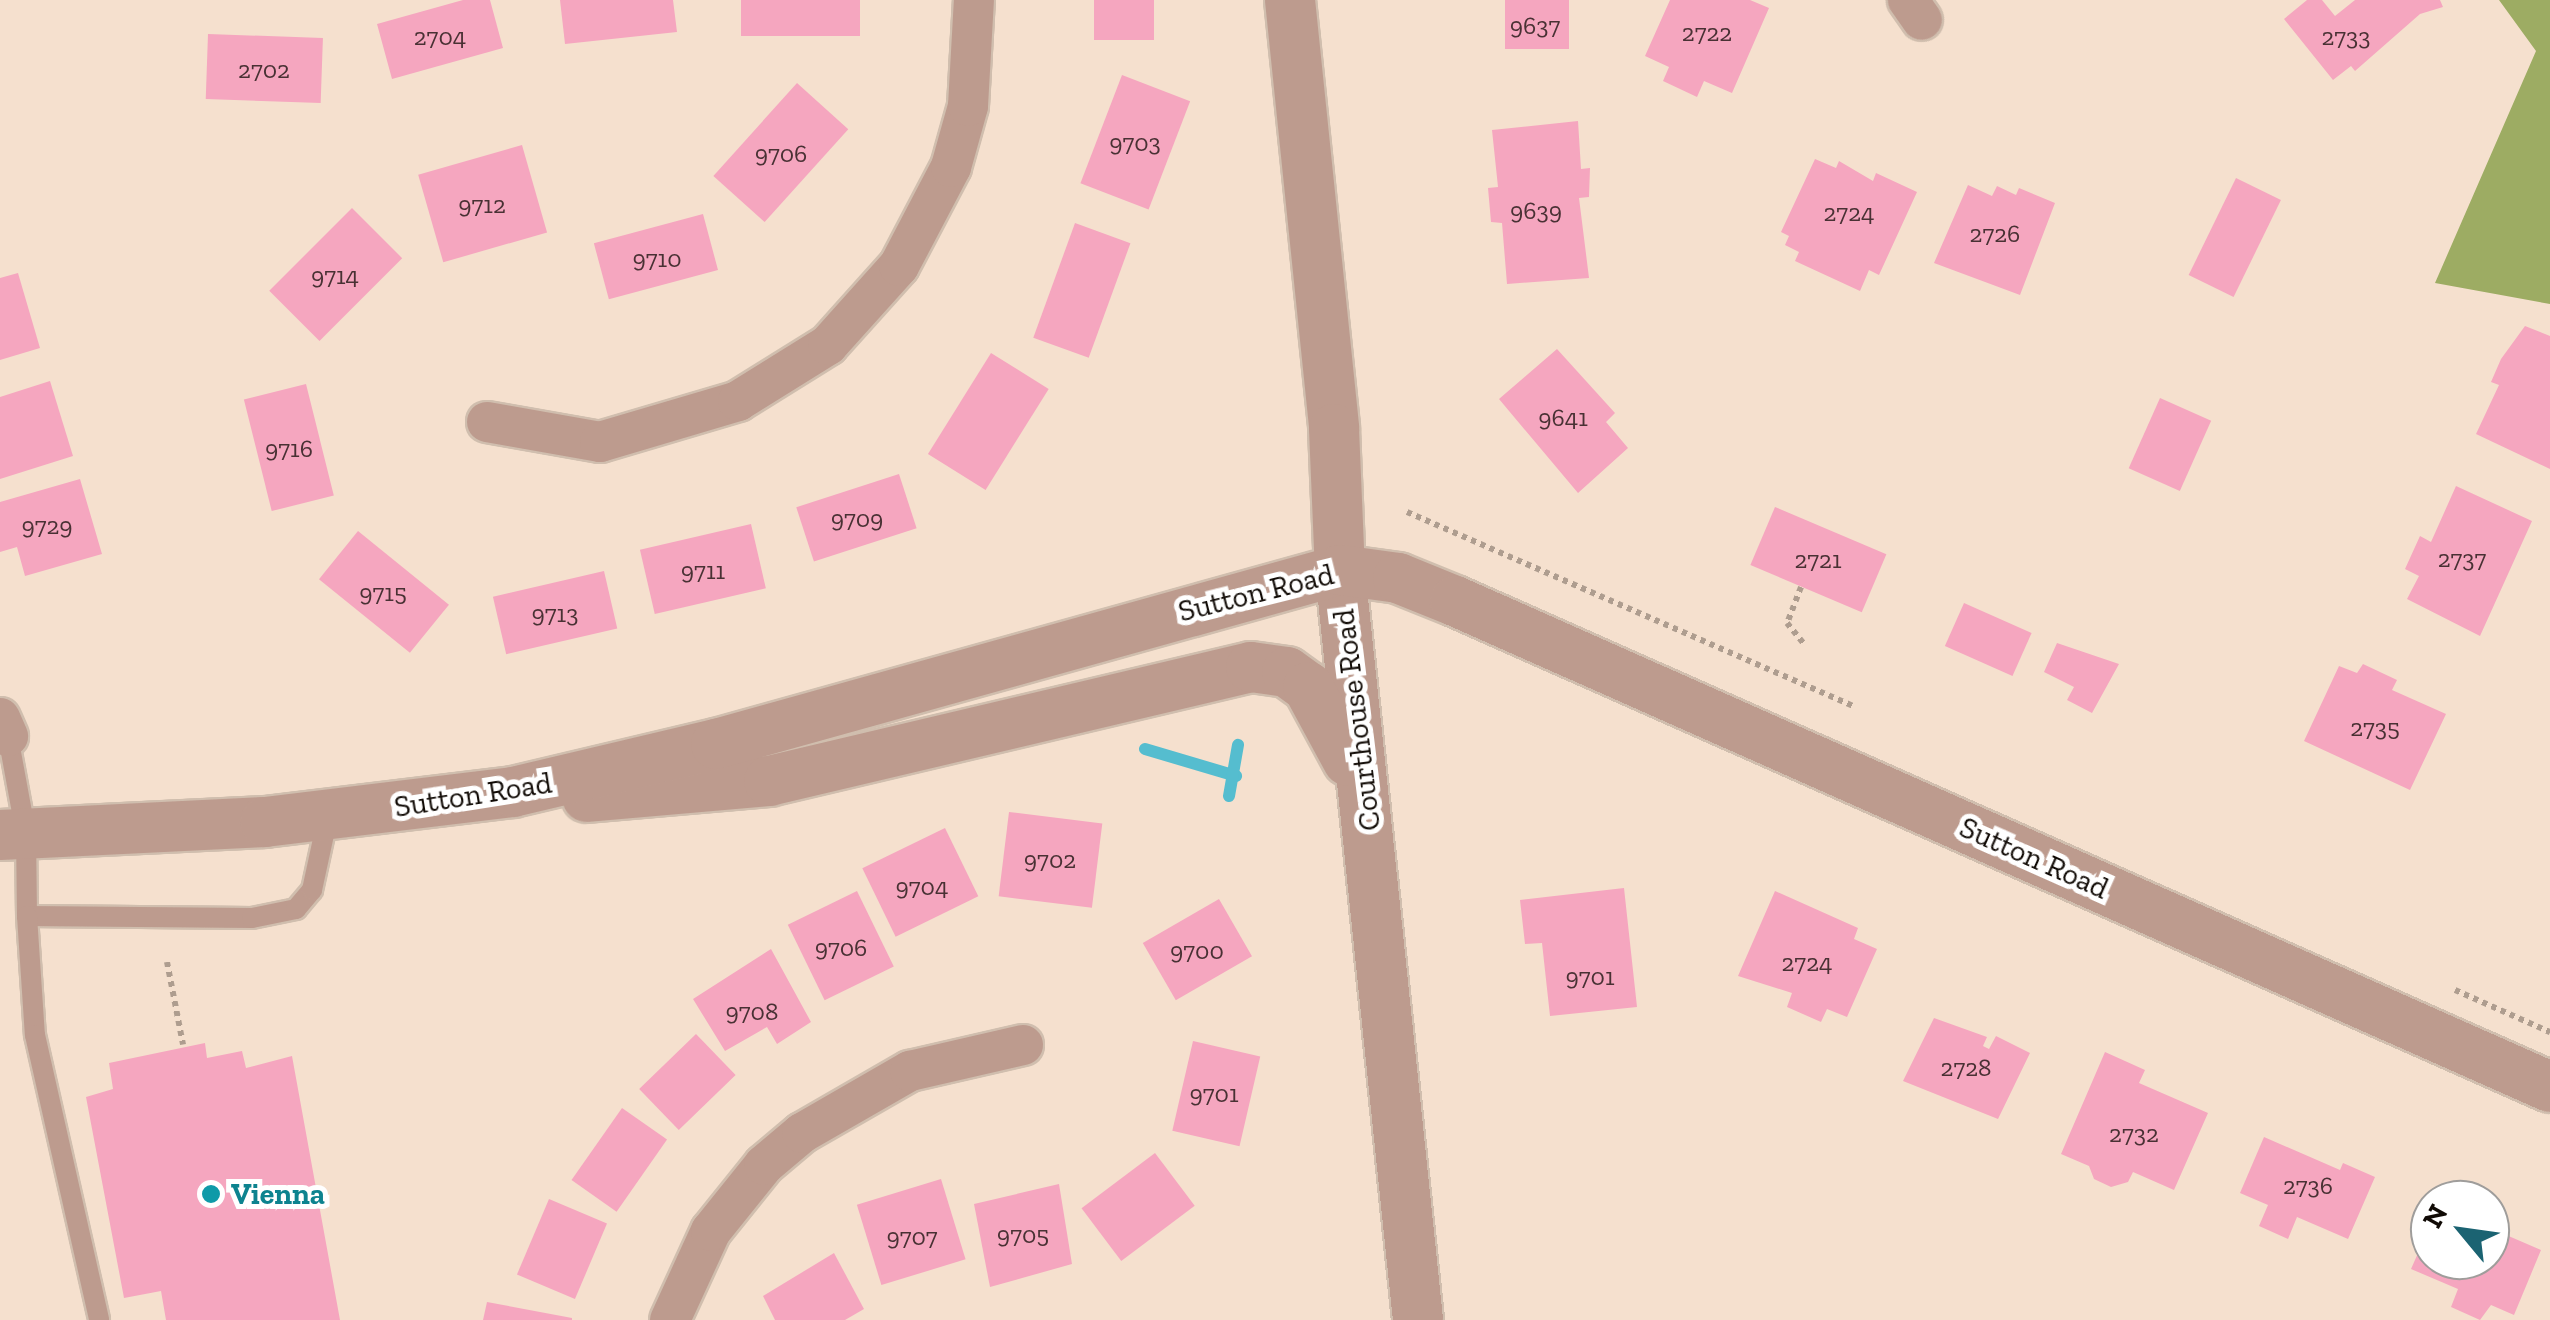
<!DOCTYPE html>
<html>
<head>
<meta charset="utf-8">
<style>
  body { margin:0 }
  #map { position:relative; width:2550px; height:1320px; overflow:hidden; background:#f5e0ce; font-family:"Zilla Slab",serif }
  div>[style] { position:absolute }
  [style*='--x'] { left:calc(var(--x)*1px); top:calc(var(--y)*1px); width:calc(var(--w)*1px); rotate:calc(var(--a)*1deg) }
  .forest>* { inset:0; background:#9dac63 }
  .stream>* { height:12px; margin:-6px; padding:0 6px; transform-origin:6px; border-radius:6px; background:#55bdcf }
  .building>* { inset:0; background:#f5a6bf; transform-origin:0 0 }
  .path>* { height:6px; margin-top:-3px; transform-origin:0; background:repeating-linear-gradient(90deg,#ae9d8f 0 5px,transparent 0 10px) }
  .roads { filter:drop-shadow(2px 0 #d0beae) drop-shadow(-2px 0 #d0beae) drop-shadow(0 2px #d0beae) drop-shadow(0 -2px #d0beae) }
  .service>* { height:20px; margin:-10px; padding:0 10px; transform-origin:10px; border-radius:10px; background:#bd9b8e }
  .minor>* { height:40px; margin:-20px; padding:0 20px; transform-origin:20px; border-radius:20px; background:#bd9b8e }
  .tertiary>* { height:50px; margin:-25px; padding:0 25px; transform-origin:25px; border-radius:25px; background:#bd9b8e }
  .dots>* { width:28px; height:28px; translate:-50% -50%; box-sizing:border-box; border:5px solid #fff; border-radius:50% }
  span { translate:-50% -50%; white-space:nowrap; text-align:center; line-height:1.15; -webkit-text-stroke:10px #fff; paint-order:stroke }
  .number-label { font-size:25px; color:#493134 }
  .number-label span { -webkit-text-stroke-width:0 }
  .street-label { font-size:30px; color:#100a05 }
  .culture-label { font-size:30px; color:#0d838f; font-weight:700 }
  .left { translate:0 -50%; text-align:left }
  .north { position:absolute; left:2410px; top:1180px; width:100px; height:100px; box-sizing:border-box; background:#fff; border:2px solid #9f9d9b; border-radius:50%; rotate:299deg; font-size:28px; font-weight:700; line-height:40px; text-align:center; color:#100a05 }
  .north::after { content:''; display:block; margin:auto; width:35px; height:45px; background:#1b6372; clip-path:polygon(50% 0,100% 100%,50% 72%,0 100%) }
</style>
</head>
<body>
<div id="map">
  <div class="forest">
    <div style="clip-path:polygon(2499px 0,2550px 0,2550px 304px,2435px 283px,2536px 51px)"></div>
  </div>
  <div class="stream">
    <div style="--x:1145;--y:749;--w:95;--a:16.5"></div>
    <div style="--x:1229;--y:796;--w:52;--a:-80"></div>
  </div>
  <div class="building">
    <div style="clip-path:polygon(463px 0,490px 0,503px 48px,392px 79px,377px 24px)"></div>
    <div style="clip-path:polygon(560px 0,673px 0,677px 32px,565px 44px)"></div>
    <div style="left:741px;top:0;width:119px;height:36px"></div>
    <div style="left:1094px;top:0;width:60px;height:40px"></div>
    <div style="left:1505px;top:0;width:64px;height:49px"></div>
    <div style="clip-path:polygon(1670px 0,1750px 0,1769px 8px,1732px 93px,1704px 81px,1697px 97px,1663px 81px,1669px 67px,1645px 56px)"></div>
    <div style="clip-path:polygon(2307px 0,2322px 0,2335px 16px,2355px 0,2440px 0,2443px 7px,2420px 14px,2355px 71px,2351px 66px,2333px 80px,2284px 19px)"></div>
    <div style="left:208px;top:34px;width:115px;height:65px;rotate:2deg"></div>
    <div style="left:1122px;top:75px;width:73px;height:116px;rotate:21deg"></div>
    <div style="left:797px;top:83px;width:69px;height:125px;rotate:42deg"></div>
    <div style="clip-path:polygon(1578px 121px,1581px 169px,1590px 168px,1589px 197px,1579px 198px,1589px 278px,1507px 284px,1502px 223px,1491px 222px,1488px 188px,1498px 187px,1492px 130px)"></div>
    <div style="left:522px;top:145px;width:91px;height:108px;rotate:74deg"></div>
    <div style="clip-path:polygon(1815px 159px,1836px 168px,1839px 161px,1873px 181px,1876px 173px,1917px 192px,1879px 275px,1869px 270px,1860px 291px,1795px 261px,1799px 252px,1785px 245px,1789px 236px,1781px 232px)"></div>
    <div style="left:2236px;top:178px;width:50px;height:108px;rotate:26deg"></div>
    <div style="clip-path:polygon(1968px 185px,1992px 196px,1997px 186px,2016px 195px,2019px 188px,2055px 203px,2020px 295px,1934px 263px)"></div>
    <div style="left:352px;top:208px;width:71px;height:117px;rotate:45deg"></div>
    <div style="left:703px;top:214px;width:58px;height:113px;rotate:75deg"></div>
    <div style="left:1075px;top:223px;width:59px;height:122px;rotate:20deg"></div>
    <div style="clip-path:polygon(18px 273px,40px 348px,0 360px,0 278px)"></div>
    <div style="clip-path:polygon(2525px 326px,2550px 336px,2550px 469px,2476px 434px,2499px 385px,2491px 382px,2501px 359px)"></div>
    <div style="clip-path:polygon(1557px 349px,1615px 413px,1606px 422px,1628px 448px,1578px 493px,1499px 399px)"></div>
    <div style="left:991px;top:353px;width:68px;height:119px;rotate:32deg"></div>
    <div style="clip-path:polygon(50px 381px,73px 456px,0 479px,0 397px)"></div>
    <div style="left:306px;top:384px;width:115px;height:64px;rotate:76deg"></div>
    <div style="left:2160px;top:398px;width:56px;height:77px;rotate:24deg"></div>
    <div style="left:899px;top:474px;width:57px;height:108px;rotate:72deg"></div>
    <div style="clip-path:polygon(80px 479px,102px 554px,25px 576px,17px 547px,0 552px,0 502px)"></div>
    <div style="clip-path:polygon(2456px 486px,2532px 521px,2480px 636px,2407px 599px,2419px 576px,2405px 569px,2420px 536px,2431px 542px)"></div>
    <div style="left:1775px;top:507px;width:121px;height:63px;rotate:23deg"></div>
    <div style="left:751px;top:524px;width:66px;height:114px;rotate:77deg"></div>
    <div style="left:358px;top:531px;width:117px;height:62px;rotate:39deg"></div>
    <div style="left:604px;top:571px;width:59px;height:114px;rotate:77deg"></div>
    <div style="left:1964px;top:603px;width:74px;height:47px;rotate:24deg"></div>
    <div style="clip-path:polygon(2057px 643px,2119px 664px,2092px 713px,2067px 700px,2074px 687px,2044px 672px)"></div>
    <div style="clip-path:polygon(2363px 664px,2397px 680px,2392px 690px,2446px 714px,2410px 790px,2304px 741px,2339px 666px,2357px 673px)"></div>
    <div style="left:1009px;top:812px;width:94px;height:85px;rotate:7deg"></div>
    <div style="left:945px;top:828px;width:76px;height:92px;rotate:64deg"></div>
    <div style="clip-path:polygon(1624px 888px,1637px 1007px,1550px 1016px,1542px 943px,1525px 944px,1520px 900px)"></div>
    <div style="left:857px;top:891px;width:84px;height:77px;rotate:64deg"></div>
    <div style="clip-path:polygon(1775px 891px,1858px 928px,1854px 939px,1877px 949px,1847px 1017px,1827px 1009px,1821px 1022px,1787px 1007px,1792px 993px,1738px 976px)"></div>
    <div style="left:1219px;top:899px;width:66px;height:88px;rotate:60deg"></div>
    <div style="clip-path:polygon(771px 949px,811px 1022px,777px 1044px,767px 1027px,725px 1051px,693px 999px)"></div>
    <div style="clip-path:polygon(1934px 1018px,1987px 1037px,1983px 1046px,1989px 1049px,1996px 1036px,2030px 1053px,1998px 1119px,1903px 1081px)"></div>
    <div style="left:696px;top:1034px;width:57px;height:79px;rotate:46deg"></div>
    <div style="left:1193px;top:1041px;width:69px;height:92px;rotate:13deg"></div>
    <div style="clip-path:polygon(205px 1043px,207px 1058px,242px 1051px,246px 1068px,292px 1056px,340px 1320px,166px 1320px,161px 1291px,124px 1298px,86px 1097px,113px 1089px,109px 1063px)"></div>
    <div style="clip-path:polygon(2105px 1052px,2145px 1070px,2139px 1083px,2208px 1113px,2174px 1190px,2133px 1172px,2128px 1182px,2111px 1187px,2094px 1179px,2089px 1166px,2061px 1154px)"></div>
    <div style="left:622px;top:1108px;width:55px;height:88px;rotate:35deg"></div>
    <div style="clip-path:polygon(2264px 1137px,2340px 1170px,2343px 1163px,2375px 1177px,2348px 1239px,2297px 1217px,2288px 1239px,2259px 1226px,2268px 1205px,2240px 1193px)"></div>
    <div style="left:1155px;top:1153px;width:66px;height:92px;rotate:53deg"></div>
    <div style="left:941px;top:1179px;width:84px;height:88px;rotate:73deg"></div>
    <div style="clip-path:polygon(1059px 1184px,1072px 1264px,990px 1287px,974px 1204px)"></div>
    <div style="left:549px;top:1199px;width:63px;height:82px;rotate:23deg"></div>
    <div style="clip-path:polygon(2430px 1226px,2430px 1260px,2490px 1260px,2490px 1228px,2541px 1250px,2514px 1315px,2491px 1305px,2480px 1320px,2451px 1307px,2458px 1289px,2411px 1269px)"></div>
    <div style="clip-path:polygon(834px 1253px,864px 1309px,845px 1320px,775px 1320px,763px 1296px)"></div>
    <div style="clip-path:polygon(487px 1302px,572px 1318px,572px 1320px,483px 1320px)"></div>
  </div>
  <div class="path">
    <div style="--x:1407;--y:512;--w:489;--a:23.5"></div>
    <div style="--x:1801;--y:587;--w:39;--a:111"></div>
    <div style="--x:1787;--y:623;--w:27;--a:51"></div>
    <div style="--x:167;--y:962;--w:84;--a:79"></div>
    <div style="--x:2455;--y:990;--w:104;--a:23.9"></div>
  </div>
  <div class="roads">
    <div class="service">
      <div style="--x:8;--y:736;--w:100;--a:79.6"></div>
      <div style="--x:26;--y:834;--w:82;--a:89.3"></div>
      <div style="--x:27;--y:916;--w:225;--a:0.5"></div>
      <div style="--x:252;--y:918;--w:45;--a:-11.6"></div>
      <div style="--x:296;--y:909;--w:25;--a:-50"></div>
      <div style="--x:312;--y:890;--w:76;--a:-77.8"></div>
      <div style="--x:27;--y:916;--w:119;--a:86.2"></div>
      <div style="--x:35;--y:1035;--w:292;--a:77.3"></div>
    </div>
    <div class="minor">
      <div style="--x:1908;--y:0;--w:24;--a:55"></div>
      <div style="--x:487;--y:422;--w:115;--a:10"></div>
      <div style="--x:600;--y:442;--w:144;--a:-16.5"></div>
      <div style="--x:738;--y:401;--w:106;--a:-31.9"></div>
      <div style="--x:828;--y:345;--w:106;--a:-48.1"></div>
      <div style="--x:899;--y:266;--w:112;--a:-62.3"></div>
      <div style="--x:951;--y:167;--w:63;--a:-74.4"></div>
      <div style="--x:968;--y:106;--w:106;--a:-86.8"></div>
      <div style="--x:0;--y:718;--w:20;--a:66"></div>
      <div style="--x:670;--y:1320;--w:98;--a:-65.3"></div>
      <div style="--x:711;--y:1231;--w:85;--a:-51.2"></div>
      <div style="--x:764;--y:1165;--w:50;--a:-40.1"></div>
      <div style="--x:802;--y:1133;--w:125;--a:-29.9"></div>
      <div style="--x:910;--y:1071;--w:116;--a:-13"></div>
    </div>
    <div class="tertiary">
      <div style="--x:1290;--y:0;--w:431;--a:84.1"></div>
      <div style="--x:1334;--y:429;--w:141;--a:87.6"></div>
      <div style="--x:1340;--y:570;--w:754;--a:84.06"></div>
      <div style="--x:587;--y:797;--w:183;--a:-5"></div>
      <div style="--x:769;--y:781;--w:495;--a:-13.3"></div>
      <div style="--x:1251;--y:667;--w:36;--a:8"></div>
      <div style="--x:1287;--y:672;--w:26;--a:36"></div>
      <div style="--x:1308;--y:687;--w:84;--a:61.6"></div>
      <div style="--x:0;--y:835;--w:265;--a:-2.8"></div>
      <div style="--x:265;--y:822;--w:250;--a:-6.9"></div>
      <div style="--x:513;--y:792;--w:209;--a:-13.3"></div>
      <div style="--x:716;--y:744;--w:648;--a:-15.58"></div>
      <div style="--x:1340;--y:570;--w:59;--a:7.9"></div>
      <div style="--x:1398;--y:578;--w:61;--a:22"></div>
      <div style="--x:1455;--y:601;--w:1198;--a:23.93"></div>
    </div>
  </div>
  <div class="dots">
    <div style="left:211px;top:1194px;background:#0f9aa8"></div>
  </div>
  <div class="number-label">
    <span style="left:1535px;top:25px">9637</span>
    <span style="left:1707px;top:32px">2722</span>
    <span style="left:440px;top:36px">2704</span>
    <span style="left:2346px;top:36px">2733</span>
    <span style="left:264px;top:69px">2702</span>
    <span style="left:1135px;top:142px">9703</span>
    <span style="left:781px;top:153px">9706</span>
    <span style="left:482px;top:204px">9712</span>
    <span style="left:1536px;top:210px">9639</span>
    <span style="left:1849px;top:212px">2724</span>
    <span style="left:1995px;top:233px">2726</span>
    <span style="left:657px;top:258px">9710</span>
    <span style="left:335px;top:275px">9714</span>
    <span style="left:1563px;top:417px">9641</span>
    <span style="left:289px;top:448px">9716</span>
    <span style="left:857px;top:518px">9709</span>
    <span style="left:47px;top:525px">9729</span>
    <span style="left:2462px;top:558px">2737</span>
    <span style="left:1818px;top:559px">2721</span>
    <span style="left:703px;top:570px">9711</span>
    <span style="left:383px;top:592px">9715</span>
    <span style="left:555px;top:613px">9713</span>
    <span style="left:2375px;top:727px">2735</span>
    <span style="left:1050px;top:859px">9702</span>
    <span style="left:922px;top:886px">9704</span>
    <span style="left:841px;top:947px">9706</span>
    <span style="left:1197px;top:950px">9700</span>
    <span style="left:1807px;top:962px">2724</span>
    <span style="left:1590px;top:976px">9701</span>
    <span style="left:752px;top:1011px">9708</span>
    <span style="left:1966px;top:1067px">2728</span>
    <span style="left:1214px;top:1093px">9701</span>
    <span style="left:2134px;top:1133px">2732</span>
    <span style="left:2308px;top:1185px">2736</span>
    <span style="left:1023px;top:1234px">9705</span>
    <span style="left:912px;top:1236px">9707</span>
  </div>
  <div class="street-label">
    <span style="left:1256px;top:593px;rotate:-14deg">Sutton Road</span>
    <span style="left:1357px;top:720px;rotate:-97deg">Courthouse Road</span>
    <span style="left:473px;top:795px;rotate:-9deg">Sutton Road</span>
    <span style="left:2034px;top:858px;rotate:24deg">Sutton Road</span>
  </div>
  <div class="culture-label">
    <span class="left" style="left:231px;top:1194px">Vienna</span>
  </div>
  <div class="north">N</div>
</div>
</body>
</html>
